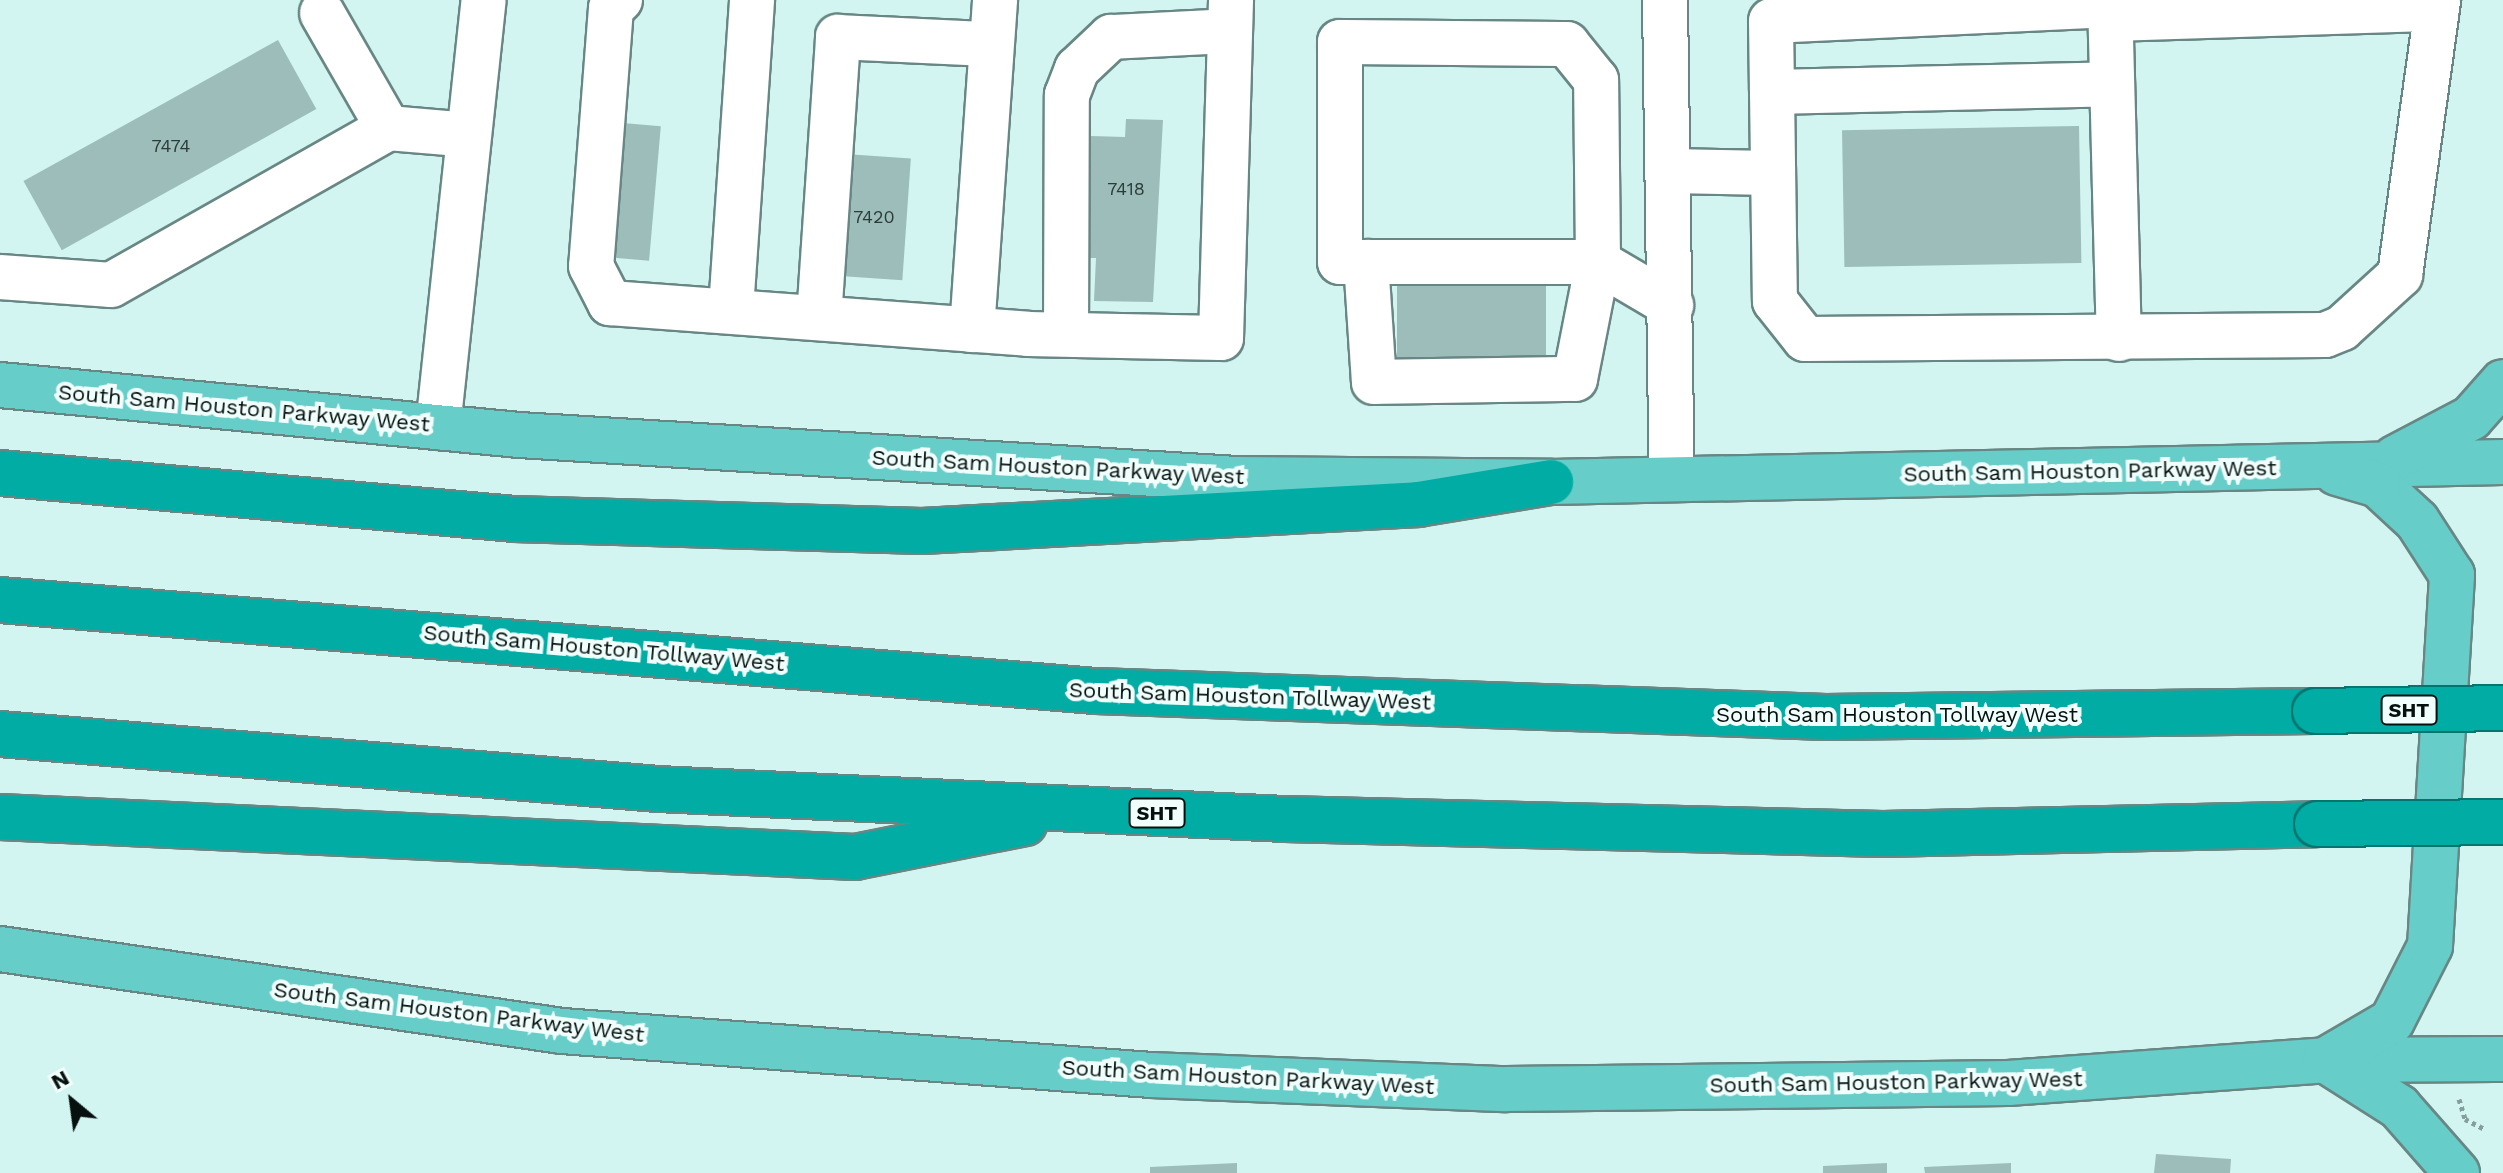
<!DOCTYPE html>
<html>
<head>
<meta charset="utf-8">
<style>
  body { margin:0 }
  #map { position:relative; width:2503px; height:1173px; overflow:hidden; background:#d3f5f1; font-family:"Work Sans",sans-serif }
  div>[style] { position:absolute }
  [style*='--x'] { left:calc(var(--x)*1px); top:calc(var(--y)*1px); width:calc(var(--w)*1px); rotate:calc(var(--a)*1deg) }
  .building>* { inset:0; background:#9cbdb9; transform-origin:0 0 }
  .path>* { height:5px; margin-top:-2.5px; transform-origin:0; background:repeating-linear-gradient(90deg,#869f9c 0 4px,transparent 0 8px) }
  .roads { filter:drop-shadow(2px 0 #688784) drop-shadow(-2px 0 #688784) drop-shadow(0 2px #688784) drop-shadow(0 -2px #688784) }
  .minor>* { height:44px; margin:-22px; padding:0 22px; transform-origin:22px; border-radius:22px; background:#fff }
  .major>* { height:44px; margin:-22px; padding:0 22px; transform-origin:22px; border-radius:22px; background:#66cdc8 }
  .highway>* { height:44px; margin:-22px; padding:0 22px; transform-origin:22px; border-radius:22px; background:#00aca3 }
  .bridges { filter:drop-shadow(2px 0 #02756f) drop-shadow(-2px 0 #02756f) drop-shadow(0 2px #02756f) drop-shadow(0 -2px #02756f) }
  .highway-bridge>* { height:44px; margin:-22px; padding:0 22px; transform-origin:22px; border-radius:22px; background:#00aca3 }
  span { translate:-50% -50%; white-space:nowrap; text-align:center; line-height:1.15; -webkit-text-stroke:8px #f0fefc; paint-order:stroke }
  .number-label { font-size:18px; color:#2b3b3a }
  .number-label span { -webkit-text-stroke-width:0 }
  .shield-label span { padding:2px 6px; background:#f0fefc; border:2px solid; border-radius:6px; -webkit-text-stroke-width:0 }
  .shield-label { font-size:20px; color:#05100f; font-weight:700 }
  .street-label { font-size:22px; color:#05100f }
  .north { position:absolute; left:32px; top:1061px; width:80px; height:80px; -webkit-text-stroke:6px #f0fefc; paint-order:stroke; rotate:331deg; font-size:22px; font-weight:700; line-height:32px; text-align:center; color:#05100f }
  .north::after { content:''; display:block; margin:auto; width:28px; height:36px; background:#05100f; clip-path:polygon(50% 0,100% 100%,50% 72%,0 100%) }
</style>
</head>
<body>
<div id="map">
  <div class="building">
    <div style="left:278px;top:40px;width:79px;height:291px;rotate:61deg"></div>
    <div style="clip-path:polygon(1126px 119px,1163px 120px,1153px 302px,1094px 301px,1096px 258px,1089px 258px,1091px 136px,1125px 137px)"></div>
    <div style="left:611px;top:122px;width:50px;height:135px;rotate:5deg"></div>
    <div style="left:2079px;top:126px;width:137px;height:237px;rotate:89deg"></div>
    <div style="left:845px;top:154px;width:66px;height:122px;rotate:4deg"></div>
    <div style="left:1397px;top:282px;width:149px;height:79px"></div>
    <div style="clip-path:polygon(2156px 1154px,2231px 1159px,2230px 1173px,2154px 1173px)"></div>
    <div style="clip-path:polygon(1237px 1163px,1237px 1173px,1150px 1173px,1150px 1167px)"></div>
    <div style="clip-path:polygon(1887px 1163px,1887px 1173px,1823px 1173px,1823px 1166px)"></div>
    <div style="clip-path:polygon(2011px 1163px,2011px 1173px,1925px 1173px,1924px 1167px)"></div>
  </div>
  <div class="path">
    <div style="--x:2459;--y:1099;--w:21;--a:73"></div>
    <div style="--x:2465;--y:1119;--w:22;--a:27"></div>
  </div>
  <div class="roads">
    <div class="minor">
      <div style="--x:620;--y:0;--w:12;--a:138"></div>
      <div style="--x:611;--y:8;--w:259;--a:94.4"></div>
      <div style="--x:591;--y:266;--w:42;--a:62.8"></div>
      <div style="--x:610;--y:303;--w:419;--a:4.2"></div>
      <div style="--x:1028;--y:334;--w:193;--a:1.2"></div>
      <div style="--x:1221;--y:338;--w:338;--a:-88.3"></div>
      <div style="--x:1665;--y:0;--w:479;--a:89.2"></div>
      <div style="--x:2110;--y:0;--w:339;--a:88.5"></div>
      <div style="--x:2110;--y:5;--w:339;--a:177.3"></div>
      <div style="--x:1771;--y:21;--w:280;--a:89.2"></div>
      <div style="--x:1775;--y:301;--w:48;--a:51.7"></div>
      <div style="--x:1805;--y:339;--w:520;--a:-0.44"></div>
      <div style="--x:2325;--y:335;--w:18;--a:-22"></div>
      <div style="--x:2342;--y:328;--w:79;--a:-42.4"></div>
      <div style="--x:2400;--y:275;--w:278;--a:-82.1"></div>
      <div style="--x:322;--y:13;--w:133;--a:60.1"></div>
      <div style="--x:2110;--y:19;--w:327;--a:-1.8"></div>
      <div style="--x:1772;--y:92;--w:340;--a:-1.3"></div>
      <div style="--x:1668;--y:171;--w:105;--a:1.1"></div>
      <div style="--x:1366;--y:262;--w:120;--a:86.2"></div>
      <div style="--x:1374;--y:382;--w:201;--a:-0.9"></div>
      <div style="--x:1575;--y:379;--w:119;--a:-78.9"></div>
      <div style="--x:1598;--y:262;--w:182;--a:-90.6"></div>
      <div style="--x:1596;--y:80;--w:46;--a:-128.9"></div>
      <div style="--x:1567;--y:44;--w:227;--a:-179.5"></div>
      <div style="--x:1340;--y:42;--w:220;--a:90"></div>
      <div style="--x:1340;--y:262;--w:258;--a:0"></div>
      <div style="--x:1598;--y:262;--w:85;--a:30.5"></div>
      <div style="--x:0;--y:277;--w:111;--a:4.1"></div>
      <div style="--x:111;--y:285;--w:318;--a:-29.5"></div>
      <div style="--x:388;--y:128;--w:81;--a:4.9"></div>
      <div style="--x:731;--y:309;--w:310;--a:-86.1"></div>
      <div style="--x:819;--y:318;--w:282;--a:-86.1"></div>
      <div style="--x:838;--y:37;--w:150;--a:2.7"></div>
      <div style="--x:972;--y:330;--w:331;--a:-86"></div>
      <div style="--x:1066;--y:334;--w:239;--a:-89.8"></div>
      <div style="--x:1067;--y:95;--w:28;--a:-69"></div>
      <div style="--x:1077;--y:69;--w:47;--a:-43.3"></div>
      <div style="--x:1111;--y:37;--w:119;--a:-2.9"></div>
      <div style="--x:438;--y:427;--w:429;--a:-83.9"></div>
    </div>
    <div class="major">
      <div style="--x:0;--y:385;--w:521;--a:5.5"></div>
      <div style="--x:519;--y:435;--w:718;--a:3.51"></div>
      <div style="--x:1236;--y:479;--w:315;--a:0.5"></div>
      <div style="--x:1551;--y:482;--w:952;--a:-1.2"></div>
      <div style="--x:2395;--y:458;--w:86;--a:-27.8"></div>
      <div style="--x:2471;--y:418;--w:48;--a:-48.4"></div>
      <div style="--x:0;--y:949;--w:568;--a:8.3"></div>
      <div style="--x:562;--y:1031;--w:591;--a:4.27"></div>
      <div style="--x:1151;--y:1075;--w:355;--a:2.3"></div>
      <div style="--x:1506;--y:1089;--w:502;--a:-0.68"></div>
      <div style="--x:2008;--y:1083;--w:318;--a:-4.1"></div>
      <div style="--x:2325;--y:1060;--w:178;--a:-0.3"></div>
      <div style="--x:2327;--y:1059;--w:75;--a:-30.3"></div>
      <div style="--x:2392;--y:1021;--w:84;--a:-63.1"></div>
      <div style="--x:2430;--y:946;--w:372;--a:-86.6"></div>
      <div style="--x:2452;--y:575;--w:64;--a:-122.9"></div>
      <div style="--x:2417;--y:521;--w:53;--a:-137.3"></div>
      <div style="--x:2378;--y:485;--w:43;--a:-163.7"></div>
      <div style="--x:2325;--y:1060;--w:88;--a:32.4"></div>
      <div style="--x:2399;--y:1107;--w:88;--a:48.7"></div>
    </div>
    <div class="highway">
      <div style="--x:0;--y:473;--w:516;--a:5.11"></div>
      <div style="--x:514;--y:519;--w:408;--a:1.7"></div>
      <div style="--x:922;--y:531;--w:497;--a:-3.1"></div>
      <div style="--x:1418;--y:504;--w:135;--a:-9.4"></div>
      <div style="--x:0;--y:600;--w:1100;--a:4.75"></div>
      <div style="--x:1096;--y:691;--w:730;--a:2.04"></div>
      <div style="--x:1826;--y:717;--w:489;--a:-0.7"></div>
      <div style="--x:0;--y:734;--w:660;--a:4.78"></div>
      <div style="--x:658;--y:789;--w:628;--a:2.74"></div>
      <div style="--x:1285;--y:819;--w:598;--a:1.44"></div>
      <div style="--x:1883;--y:834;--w:434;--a:-1.3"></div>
      <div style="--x:0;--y:817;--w:856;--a:2.68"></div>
      <div style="--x:855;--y:857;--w:173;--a:-11.3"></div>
    </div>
  </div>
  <div class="bridges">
    <div class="highway-bridge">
      <div style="--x:2315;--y:711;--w:188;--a:-0.9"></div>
      <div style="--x:2317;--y:824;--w:186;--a:-0.6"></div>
    </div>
  </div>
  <div class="number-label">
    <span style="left:171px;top:146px">7474</span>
    <span style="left:1126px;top:189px">7418</span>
    <span style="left:874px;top:217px">7420</span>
  </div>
  <div class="shield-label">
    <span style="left:2409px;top:710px">SHT</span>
    <span style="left:1157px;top:813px">SHT</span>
  </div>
  <div class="street-label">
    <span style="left:244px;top:408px;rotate:5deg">South Sam Houston Parkway West</span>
    <span style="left:1058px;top:467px;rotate:3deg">South Sam Houston Parkway West</span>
    <span style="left:2090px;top:471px;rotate:-1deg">South Sam Houston Parkway West</span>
    <span style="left:604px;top:648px;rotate:5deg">South Sam Houston Tollway West</span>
    <span style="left:1250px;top:696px;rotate:2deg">South Sam Houston Tollway West</span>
    <span style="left:1897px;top:715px">South Sam Houston Tollway West</span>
    <span style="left:459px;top:1012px;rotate:7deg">South Sam Houston Parkway West</span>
    <span style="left:1248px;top:1077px;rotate:3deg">South Sam Houston Parkway West</span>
    <span style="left:1896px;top:1082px;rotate:-1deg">South Sam Houston Parkway West</span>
  </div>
  <div class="north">N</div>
</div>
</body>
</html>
